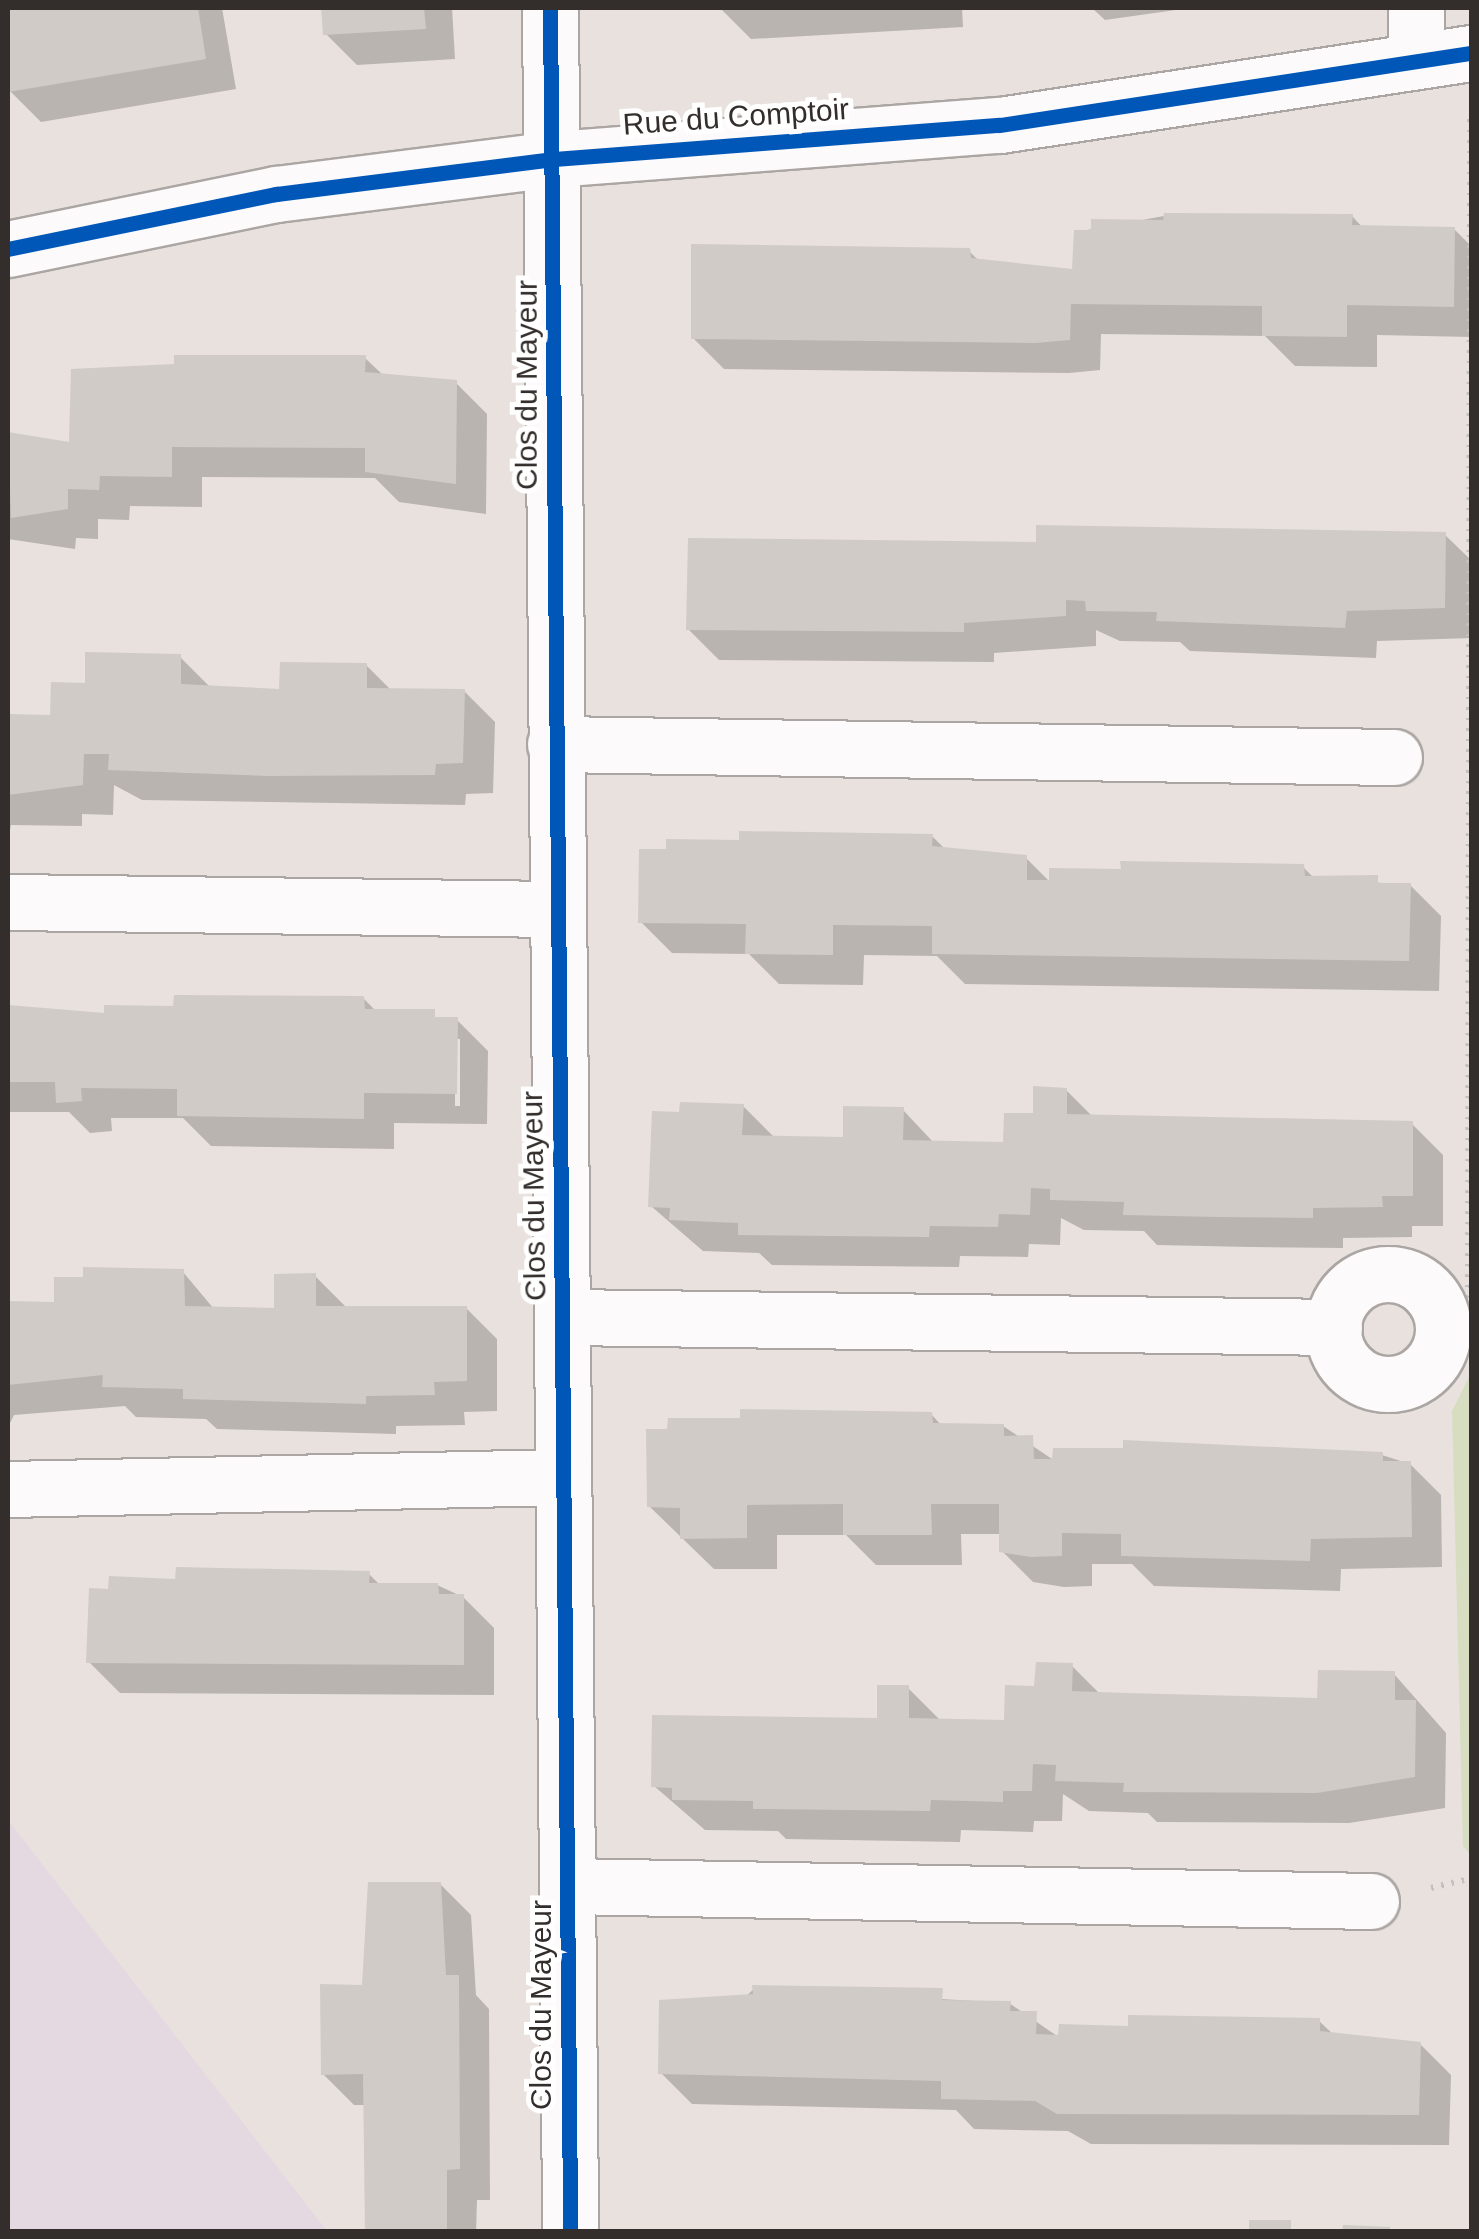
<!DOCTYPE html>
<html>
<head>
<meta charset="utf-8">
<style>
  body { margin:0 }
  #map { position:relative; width:1479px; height:2239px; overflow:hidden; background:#e8e1dd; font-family:Helvetica,sans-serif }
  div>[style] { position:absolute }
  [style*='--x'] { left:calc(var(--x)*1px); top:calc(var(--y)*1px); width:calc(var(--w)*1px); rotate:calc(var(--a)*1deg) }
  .industrial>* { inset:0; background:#e5d9e1 }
  .green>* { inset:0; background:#d6ddc0 }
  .shadow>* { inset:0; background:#0003 }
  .building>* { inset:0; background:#d0cbc7; transform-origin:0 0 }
  .path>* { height:6px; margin-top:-3px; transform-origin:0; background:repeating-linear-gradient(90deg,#c3c1c0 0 2.5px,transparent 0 10.5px) }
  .roads { filter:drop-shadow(2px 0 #aba6a3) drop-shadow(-2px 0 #aba6a3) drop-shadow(0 2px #aba6a3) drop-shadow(0 -2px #aba6a3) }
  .minor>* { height:55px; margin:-27.5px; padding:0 27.5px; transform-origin:27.5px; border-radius:27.5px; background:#fcfafa }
  .minor>.ring { margin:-27.5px; padding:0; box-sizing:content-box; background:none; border:55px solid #fcfafa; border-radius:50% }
  .cycleway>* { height:15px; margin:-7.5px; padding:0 7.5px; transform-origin:7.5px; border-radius:7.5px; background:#0057b8 }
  span { translate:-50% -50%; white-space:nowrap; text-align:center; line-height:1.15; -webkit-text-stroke:10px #fff; paint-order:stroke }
  .street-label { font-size:30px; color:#332e2c }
  .frame { position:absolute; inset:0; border:10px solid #332e2c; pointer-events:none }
</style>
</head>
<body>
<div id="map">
  <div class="industrial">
    <div style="clip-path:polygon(8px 1820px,327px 2231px,8px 2231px)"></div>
  </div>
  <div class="green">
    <div style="clip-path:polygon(1471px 1373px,1471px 1855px,1463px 1846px,1452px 1411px)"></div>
  </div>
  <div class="shadow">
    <div style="clip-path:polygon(8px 8px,222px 8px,236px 89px,41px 122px,10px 91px)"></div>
    <div style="clip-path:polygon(324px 8px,452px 8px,455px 59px,357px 65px,326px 34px)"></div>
    <div style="clip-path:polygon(720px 8px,962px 8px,963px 27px,751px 39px)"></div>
    <div style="clip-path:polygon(1092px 8px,1190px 8px,1105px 20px)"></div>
    <div style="clip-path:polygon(1164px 216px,1352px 216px,1363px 228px,1454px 229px,1472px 247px,1472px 337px,1377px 335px,1377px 367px,1295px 366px,1265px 336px,1101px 334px,1100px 370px,1069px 373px,724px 369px,693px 338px,968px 250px,980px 262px,1074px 272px,1076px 232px)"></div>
    <div style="clip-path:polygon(365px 358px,384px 376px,456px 383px,487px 414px,486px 514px,399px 502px,375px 478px,202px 477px,202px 507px,130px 506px,129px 520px,98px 519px,98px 539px,76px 538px,75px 549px,8px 539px,8px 437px,72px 445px)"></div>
    <div style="clip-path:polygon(1444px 534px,1472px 561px,1472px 638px,1377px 641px,1376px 658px,1190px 651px,1180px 642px,1120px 641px,1096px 630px,1096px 646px,994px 653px,994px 662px,719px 660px,688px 629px,1039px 544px)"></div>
    <div style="clip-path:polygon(180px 657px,211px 688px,281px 692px,366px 665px,392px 691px,464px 691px,495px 722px,493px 793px,466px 794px,465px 805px,142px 800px,114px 785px,113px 815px,82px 814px,82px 826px,11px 825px,8px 839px,8px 716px,53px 718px,88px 686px)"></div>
    <div style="clip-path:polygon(932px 836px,945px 849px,1026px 858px,1051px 883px,1303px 867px,1314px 878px,1410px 885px,1441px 916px,1439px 991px,965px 984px,937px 956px,864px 955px,863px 985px,779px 984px,749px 954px,672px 953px,641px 922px)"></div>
    <div style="clip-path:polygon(evenodd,363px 998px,376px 1011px,457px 1020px,488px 1051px,487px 1124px,394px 1123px,394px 1149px,211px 1146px,183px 1118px,111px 1118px,112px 1131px,90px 1133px,69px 1112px,8px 1112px,8px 1008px,106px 1016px,363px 998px,455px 1039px,460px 1039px,460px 1106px,455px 1106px,455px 1039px)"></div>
    <div style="clip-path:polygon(1066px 1090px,1093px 1117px,1412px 1124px,1443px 1155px,1443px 1226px,1412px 1226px,1412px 1237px,1343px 1238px,1343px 1248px,1250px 1247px,1157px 1245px,1144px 1231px,1084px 1230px,1061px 1218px,1060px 1245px,1029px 1244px,1028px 1257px,960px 1256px,959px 1267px,772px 1265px,759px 1253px,703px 1251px,651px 1206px,681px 1115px,743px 1106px,775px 1138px,846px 1139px,903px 1110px,934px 1143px,1006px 1144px)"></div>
    <div style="clip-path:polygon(183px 1272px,214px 1309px,276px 1310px,315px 1276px,346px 1307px,466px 1308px,497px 1339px,497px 1411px,464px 1412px,465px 1425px,396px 1426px,396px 1434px,217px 1429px,206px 1419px,136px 1417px,125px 1406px,14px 1415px,8px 1427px,8px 1303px,56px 1305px)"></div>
    <div style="clip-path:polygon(931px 1414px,942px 1426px,1003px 1426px,1055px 1461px,1382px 1455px,1410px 1464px,1441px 1495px,1442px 1567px,1341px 1569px,1340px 1591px,1154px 1586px,1132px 1564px,1092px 1564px,1092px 1586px,1064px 1587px,1033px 1582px,1002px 1551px,1002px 1534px,961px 1534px,962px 1565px,876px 1565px,846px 1535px,777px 1535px,777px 1569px,714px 1569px,649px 1506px)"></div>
    <div style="clip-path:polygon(369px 1574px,380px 1585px,437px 1585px,463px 1597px,494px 1628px,494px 1695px,120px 1693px,89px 1662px,110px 1592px)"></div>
    <div style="clip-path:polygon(1072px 1666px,1100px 1694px,1319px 1700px,1394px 1674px,1446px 1733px,1445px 1808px,1349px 1823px,1157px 1822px,1148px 1813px,1089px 1811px,1063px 1794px,1062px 1821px,1034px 1821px,1033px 1832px,961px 1830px,960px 1842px,786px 1839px,778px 1831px,705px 1830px,654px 1786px,879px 1720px,908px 1688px,939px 1719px,1006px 1722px)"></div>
    <div style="clip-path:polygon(440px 1884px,471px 1915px,476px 1995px,489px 2009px,490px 2200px,477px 2200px,476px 2232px,372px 2232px,366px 2105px,354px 2105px,323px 2074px,365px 1987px)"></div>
    <div style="clip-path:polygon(755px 1988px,1009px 2003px,1060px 2038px,1319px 2021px,1334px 2035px,1420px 2044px,1451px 2075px,1449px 2145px,1091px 2144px,1068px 2131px,974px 2129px,956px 2110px,692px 2104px,661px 2073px)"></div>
  </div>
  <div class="building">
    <div style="clip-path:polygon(8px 8px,198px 8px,206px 59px,8px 92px)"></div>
    <div style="clip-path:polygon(321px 8px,424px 8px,426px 29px,323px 35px)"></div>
    <div style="clip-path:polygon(1164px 213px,1353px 214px,1352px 225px,1455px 227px,1454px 307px,1347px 305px,1347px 337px,1262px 336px,1262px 306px,1071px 304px,1070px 340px,1036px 343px,691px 339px,691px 244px,970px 248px,971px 258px,1072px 269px,1074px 230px,1091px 230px,1091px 219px,1163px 220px)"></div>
    <div style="clip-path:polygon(174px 355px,366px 355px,365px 372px,457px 380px,456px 484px,365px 472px,365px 448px,172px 447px,172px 477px,100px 476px,99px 490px,68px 489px,68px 509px,11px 518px,8px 432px,69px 442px,71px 369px,174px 364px)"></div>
    <div style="clip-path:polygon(1036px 525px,1446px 532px,1445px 608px,1347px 611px,1345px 628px,1156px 621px,1157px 612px,1086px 611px,1085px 601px,1066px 600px,1066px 616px,964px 623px,964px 632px,686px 630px,688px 538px,1036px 542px)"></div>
    <div style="clip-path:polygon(85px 652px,181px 654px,181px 684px,279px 689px,280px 662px,367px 663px,367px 688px,465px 689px,463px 763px,436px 764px,435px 775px,268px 776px,108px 770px,109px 754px,84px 754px,83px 785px,8px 795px,8px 714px,50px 715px,51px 682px,85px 683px)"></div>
    <div style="clip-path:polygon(739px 831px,933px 834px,932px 846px,1027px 855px,1027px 880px,1049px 880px,1049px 868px,1121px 869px,1120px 861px,1304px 864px,1305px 876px,1378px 875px,1378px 883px,1411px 883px,1409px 961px,932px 954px,932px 926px,833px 925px,833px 955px,745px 954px,746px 924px,638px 923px,639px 849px,666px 849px,666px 839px,739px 840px)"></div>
    <div style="clip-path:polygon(174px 995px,364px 996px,365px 1009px,435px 1009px,435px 1017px,458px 1017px,457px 1094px,364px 1093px,364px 1119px,177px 1116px,177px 1089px,81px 1088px,82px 1101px,56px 1103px,55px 1082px,8px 1082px,8px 1005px,104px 1013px,104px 1005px,173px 1006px)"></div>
    <div style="clip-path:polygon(1033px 1086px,1067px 1088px,1067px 1114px,1413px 1121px,1413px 1196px,1382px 1196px,1383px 1207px,1313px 1208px,1313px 1218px,1217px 1217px,1123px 1215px,1124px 1202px,1050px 1200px,1050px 1189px,1031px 1188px,1030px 1215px,999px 1214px,998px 1227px,930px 1226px,929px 1237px,738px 1235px,738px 1223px,669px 1220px,670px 1208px,648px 1207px,652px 1111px,679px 1112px,680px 1102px,744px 1104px,742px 1135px,843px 1137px,843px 1106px,904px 1107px,903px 1140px,1003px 1142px,1004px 1113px,1033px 1113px)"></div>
    <div style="clip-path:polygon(83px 1267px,184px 1269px,185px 1306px,274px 1308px,274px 1274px,316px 1273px,316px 1306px,467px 1306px,467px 1381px,434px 1382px,435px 1395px,366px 1396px,366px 1404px,183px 1399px,183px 1389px,102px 1387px,103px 1375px,8px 1385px,8px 1301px,54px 1302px,54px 1277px,83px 1277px)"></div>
    <div style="clip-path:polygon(740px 1409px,932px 1412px,933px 1423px,1004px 1424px,1004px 1436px,1033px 1435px,1034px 1459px,1052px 1459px,1053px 1448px,1123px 1448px,1123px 1440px,1383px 1452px,1383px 1461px,1411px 1461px,1412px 1537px,1311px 1539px,1310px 1561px,1121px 1556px,1121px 1534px,1062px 1533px,1062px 1556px,1031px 1557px,999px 1552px,999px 1504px,931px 1504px,932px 1535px,843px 1535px,843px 1504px,747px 1505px,747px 1538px,680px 1539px,680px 1508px,647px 1507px,646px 1429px,667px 1429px,668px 1418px,740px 1418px)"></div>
    <div style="clip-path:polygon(176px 1567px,370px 1571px,369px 1583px,438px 1583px,439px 1594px,464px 1594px,464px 1665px,86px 1663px,89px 1588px,108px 1589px,109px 1576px,175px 1579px)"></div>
    <div style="clip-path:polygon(1036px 1662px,1073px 1663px,1072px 1691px,1126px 1693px,1317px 1698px,1318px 1670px,1395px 1671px,1395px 1700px,1416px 1700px,1415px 1777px,1317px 1793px,1123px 1792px,1124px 1783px,1055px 1781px,1056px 1765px,1033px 1764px,1032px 1791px,1003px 1791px,1003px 1802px,931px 1800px,930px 1811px,753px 1809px,753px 1801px,672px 1800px,672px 1788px,651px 1787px,652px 1715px,877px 1718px,877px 1685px,909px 1685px,909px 1718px,1004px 1720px,1005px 1685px,1034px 1686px)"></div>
    <div style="clip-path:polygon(368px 1882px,441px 1882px,446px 1975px,459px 1975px,460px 2169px,447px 2170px,447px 2232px,365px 2232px,363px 2074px,321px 2075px,320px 1984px,362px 1985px)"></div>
    <div style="clip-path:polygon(752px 1985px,943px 1988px,942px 2000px,1011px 2001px,1010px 2011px,1037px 2011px,1036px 2034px,1058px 2035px,1059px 2024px,1128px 2026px,1128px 2015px,1320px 2018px,1320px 2031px,1421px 2042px,1419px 2115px,1057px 2114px,1035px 2101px,941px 2099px,941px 2081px,658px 2074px,659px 2000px,753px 1994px)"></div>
    <div style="left:1249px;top:2220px;width:42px;height:12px"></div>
    <div style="clip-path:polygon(1343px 2225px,1390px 2227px,1389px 2232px,1342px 2232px)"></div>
  </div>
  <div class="path">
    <div style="--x:1468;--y:1319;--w:1205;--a:-89.9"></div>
    <div style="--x:1431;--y:1888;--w:42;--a:-13.7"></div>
  </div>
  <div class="roads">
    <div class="minor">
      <div style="--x:550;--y:8;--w:2224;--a:89.48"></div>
      <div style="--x:1416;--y:8;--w:53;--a:90"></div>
      <div style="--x:8;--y:249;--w:274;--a:-11.6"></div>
      <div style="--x:276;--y:194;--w:280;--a:-7.2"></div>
      <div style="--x:554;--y:159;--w:447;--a:-4.4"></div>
      <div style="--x:1000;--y:125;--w:477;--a:-8.7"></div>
      <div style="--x:555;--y:744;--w:839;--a:0.89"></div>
      <div style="--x:8;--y:902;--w:547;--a:0.73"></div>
      <div class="ring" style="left:1333px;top:1274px;width:55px;height:55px"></div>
      <div style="--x:564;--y:1317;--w:770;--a:0.74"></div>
      <div style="--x:8;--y:1489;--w:555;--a:-1.24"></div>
      <div style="--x:568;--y:1886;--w:803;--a:1.07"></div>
    </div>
  </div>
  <div class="cycleway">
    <div style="--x:550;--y:8;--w:2224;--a:89.48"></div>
    <div style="--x:8;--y:249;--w:274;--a:-11.6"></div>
    <div style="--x:276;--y:194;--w:280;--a:-7.2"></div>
    <div style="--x:554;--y:159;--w:447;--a:-4.4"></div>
    <div style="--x:1000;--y:125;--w:477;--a:-8.7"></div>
  </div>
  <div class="street-label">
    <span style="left:736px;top:117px;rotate:-4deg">Rue du Comptoir</span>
    <span style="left:527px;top:385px;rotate:-90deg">Clos du Mayeur</span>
    <span style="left:534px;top:1196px;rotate:-91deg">Clos du Mayeur</span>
    <span style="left:541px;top:2005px;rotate:-90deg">Clos du Mayeur</span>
  </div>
  <div class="frame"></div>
</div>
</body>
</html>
